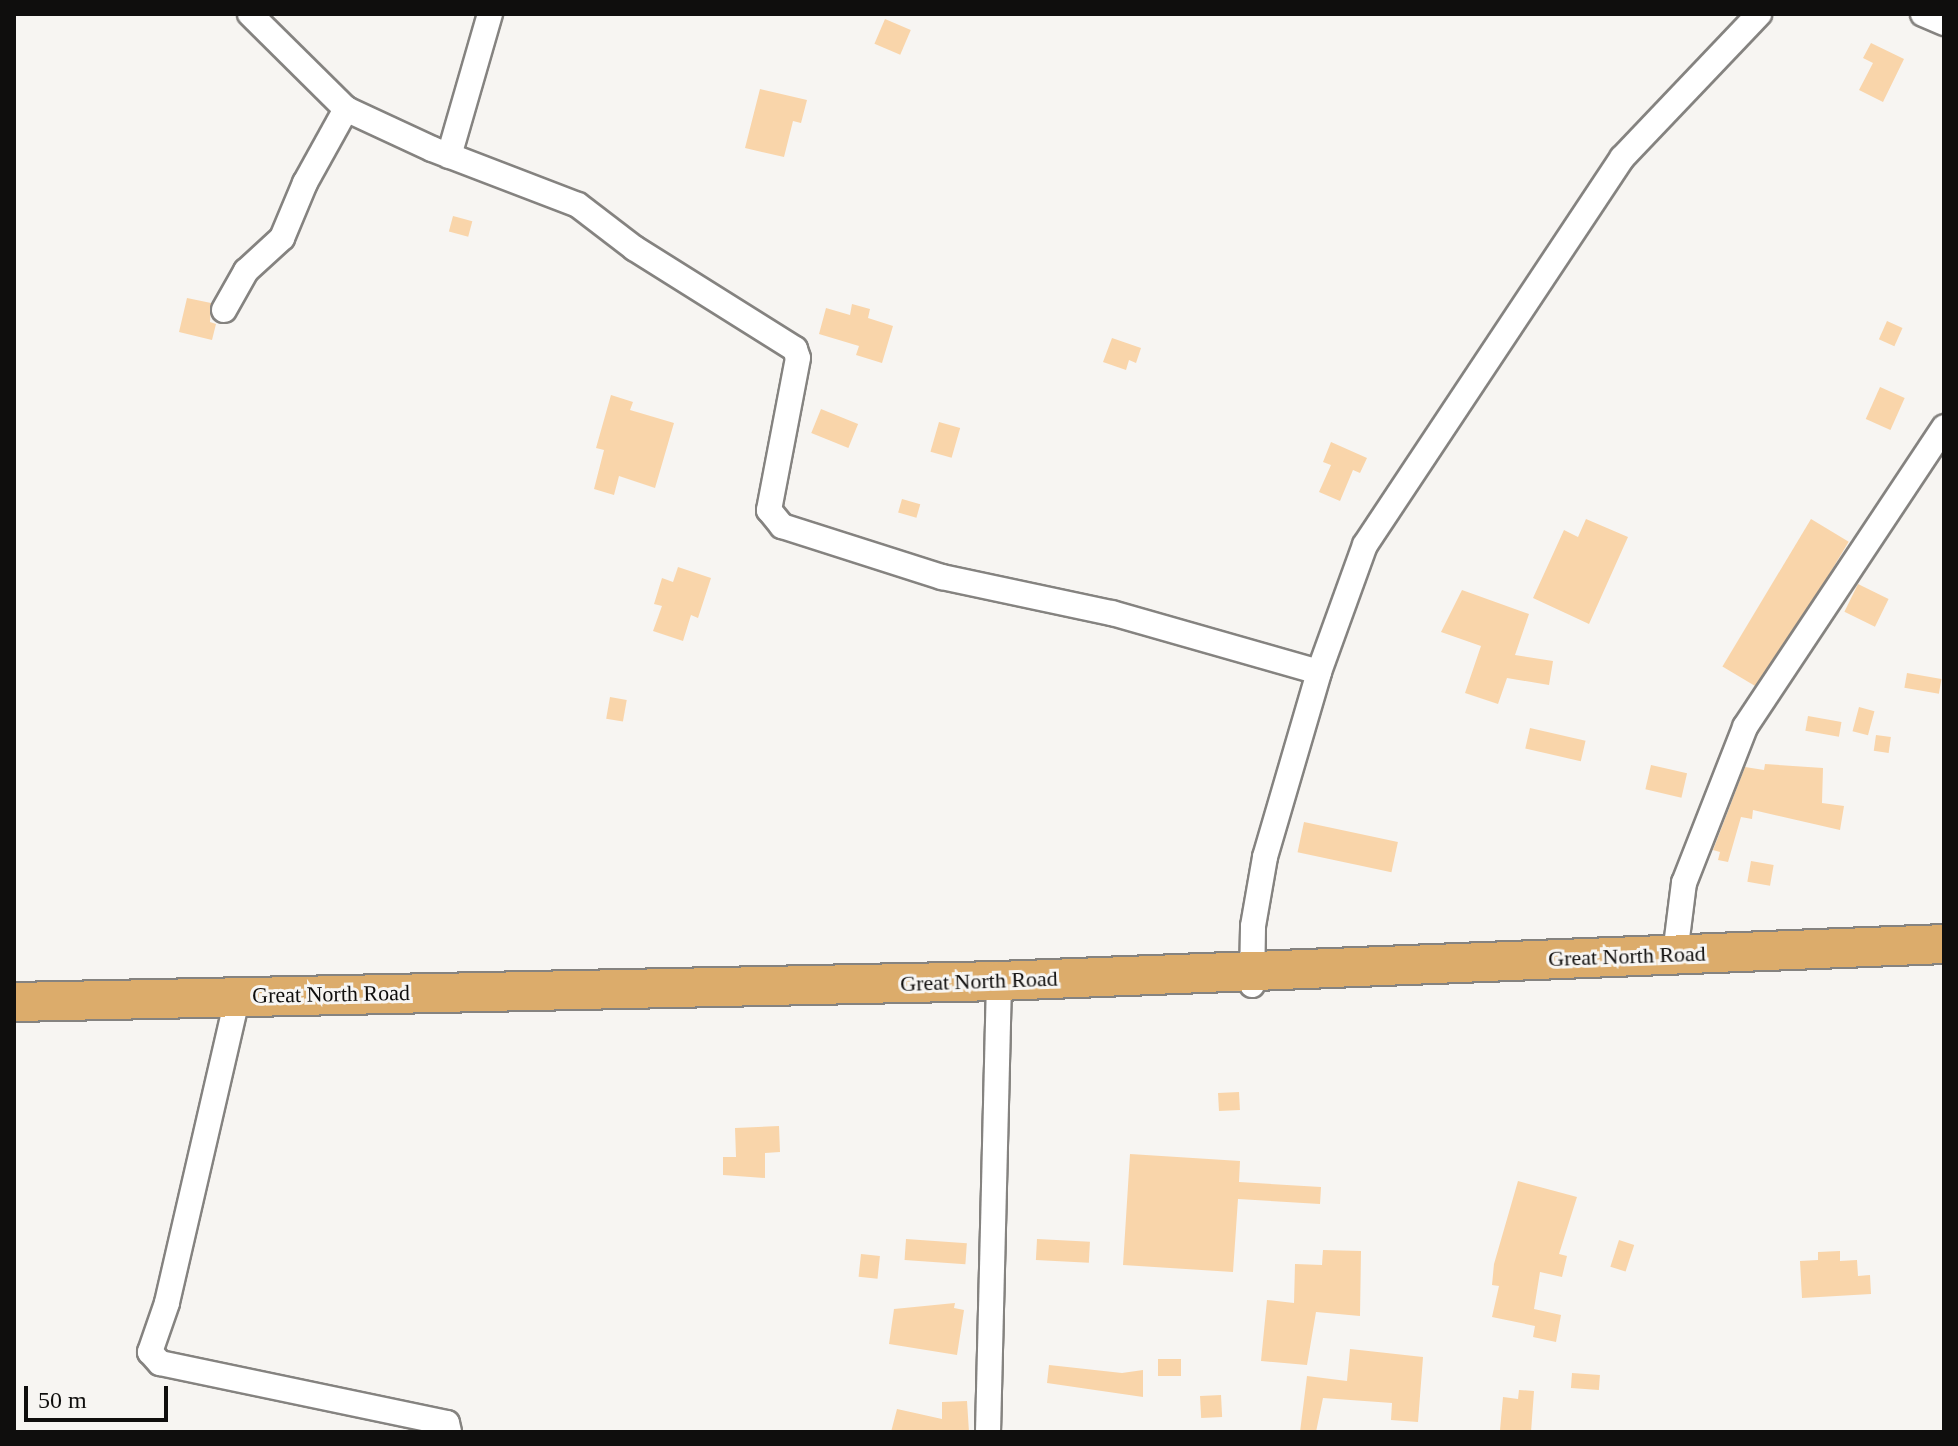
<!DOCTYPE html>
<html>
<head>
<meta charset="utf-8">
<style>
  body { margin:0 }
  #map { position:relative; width:1958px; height:1446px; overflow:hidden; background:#f7f5f2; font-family:"Times New Roman",serif }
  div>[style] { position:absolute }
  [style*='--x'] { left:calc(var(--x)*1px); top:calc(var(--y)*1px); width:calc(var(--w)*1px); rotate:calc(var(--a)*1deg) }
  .building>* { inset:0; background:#f9d5aa; transform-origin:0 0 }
  .roads { filter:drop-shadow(2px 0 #858380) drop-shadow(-2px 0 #858380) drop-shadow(0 2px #858380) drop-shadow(0 -2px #858380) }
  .minor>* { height:24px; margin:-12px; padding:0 12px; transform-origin:12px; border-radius:12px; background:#fff }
  .trunk>* { height:38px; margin:-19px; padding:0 19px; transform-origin:19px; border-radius:19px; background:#dcac6b }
  span { translate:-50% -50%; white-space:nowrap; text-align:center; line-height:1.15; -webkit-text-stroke:6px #f7f5f2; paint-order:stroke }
  .street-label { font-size:22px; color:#0f0e0d }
  .frame { position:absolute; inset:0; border:16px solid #0f0e0d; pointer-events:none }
  .scale { position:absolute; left:24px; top:1386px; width:144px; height:36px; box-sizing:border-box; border:4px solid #0f0e0d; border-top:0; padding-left:10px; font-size:24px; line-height:28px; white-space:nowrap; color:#0f0e0d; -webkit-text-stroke:6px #f7f5f2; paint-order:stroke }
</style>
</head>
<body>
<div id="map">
  <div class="building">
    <div style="left:885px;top:19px;width:28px;height:27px;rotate:23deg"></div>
    <div style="clip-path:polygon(1871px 43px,1904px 59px,1883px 102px,1859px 90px,1873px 63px,1863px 58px)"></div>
    <div style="clip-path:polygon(760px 89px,807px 100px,801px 123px,793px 121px,784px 157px,745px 148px)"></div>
    <div style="left:453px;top:216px;width:20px;height:16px;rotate:15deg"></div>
    <div style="clip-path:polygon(187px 298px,211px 303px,210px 322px,216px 324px,212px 340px,179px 332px)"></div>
    <div style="clip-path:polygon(852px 304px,870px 309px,868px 318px,893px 326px,882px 363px,856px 355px,859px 346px,819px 334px,826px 308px,850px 315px)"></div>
    <div style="left:1887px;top:321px;width:17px;height:20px;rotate:24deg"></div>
    <div style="clip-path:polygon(1112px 338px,1141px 348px,1136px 363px,1129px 360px,1126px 370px,1103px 362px)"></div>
    <div style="left:1880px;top:387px;width:27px;height:35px;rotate:24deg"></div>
    <div style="clip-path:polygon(611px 395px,633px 402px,630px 410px,674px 423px,655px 488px,619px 476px,614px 495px,594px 489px,604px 450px,596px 448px)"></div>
    <div style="left:821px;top:409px;width:40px;height:26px;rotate:22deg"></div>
    <div style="left:939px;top:422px;width:22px;height:31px;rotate:16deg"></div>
    <div style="clip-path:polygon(1331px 442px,1367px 458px,1360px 473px,1353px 470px,1340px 501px,1319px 492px,1331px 465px,1323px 462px)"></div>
    <div style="left:902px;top:499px;width:19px;height:14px;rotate:16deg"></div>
    <div style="clip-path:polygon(1586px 519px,1628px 537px,1589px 624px,1533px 598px,1564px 530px,1578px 537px)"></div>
    <div style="left:1811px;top:519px;width:44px;height:172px;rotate:31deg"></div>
    <div style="clip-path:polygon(678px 567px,711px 578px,698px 618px,691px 615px,683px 641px,653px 631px,662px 606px,654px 604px,662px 578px,673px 582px)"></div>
    <div style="left:1858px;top:584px;width:34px;height:31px;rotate:26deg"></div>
    <div style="clip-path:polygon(1462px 590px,1529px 614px,1515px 655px,1553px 661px,1549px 685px,1507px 678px,1498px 704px,1465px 693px,1481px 646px,1441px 632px)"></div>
    <div style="left:1907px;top:673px;width:35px;height:15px;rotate:10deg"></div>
    <div style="left:610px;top:697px;width:17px;height:22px;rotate:10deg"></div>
    <div style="left:1859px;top:707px;width:16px;height:25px;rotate:15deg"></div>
    <div style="left:1808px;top:716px;width:34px;height:15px;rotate:10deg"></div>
    <div style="left:1530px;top:728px;width:57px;height:21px;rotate:13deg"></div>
    <div style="left:1876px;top:735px;width:15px;height:16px;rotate:8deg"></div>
    <div style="clip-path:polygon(1765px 764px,1823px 768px,1822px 803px,1844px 806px,1840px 830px,1753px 810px,1752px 819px,1741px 817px,1728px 862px,1718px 860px,1720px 852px,1713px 850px,1745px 767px,1764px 770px)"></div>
    <div style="left:1651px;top:765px;width:37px;height:25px;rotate:13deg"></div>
    <div style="left:1304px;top:822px;width:96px;height:31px;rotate:12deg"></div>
    <div style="left:1751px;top:861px;width:23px;height:21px;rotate:10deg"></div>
    <div style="left:1239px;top:1092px;width:18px;height:21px;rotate:87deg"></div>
    <div style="clip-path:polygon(779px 1126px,780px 1152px,765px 1153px,765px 1178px,723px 1175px,723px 1157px,736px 1157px,735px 1128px)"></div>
    <div style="clip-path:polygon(1130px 1154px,1240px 1161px,1239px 1182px,1321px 1187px,1320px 1204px,1238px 1199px,1233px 1272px,1123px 1265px)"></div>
    <div style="clip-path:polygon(1518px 1181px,1577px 1197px,1559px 1254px,1567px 1256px,1562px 1277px,1540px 1272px,1534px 1309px,1561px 1315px,1556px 1342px,1533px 1337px,1535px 1326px,1492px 1317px,1499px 1286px,1492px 1285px,1494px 1264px)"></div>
    <div style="left:906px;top:1239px;width:61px;height:21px;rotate:4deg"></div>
    <div style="left:1037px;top:1239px;width:53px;height:21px;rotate:3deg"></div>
    <div style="left:1619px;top:1240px;width:16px;height:28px;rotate:18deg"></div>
    <div style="clip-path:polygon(1323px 1250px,1361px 1251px,1360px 1316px,1316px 1312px,1307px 1365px,1261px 1361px,1267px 1300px,1294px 1303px,1295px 1264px,1322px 1265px)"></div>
    <div style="clip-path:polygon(1840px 1251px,1840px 1261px,1857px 1260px,1858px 1276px,1870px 1275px,1871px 1294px,1802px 1298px,1800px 1261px,1818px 1260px,1818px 1252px)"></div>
    <div style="left:861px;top:1254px;width:19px;height:23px;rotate:6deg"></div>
    <div style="clip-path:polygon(955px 1303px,954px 1308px,964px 1310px,957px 1355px,889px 1344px,894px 1309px)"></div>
    <div style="clip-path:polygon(1350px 1349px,1423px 1357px,1418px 1422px,1391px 1420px,1392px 1403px,1323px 1398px,1316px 1432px,1300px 1432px,1307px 1376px,1347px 1381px)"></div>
    <div style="left:1158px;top:1359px;width:23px;height:17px"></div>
    <div style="clip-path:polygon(1049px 1365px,1122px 1373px,1143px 1370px,1143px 1397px,1047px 1383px)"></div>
    <div style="left:1572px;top:1373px;width:28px;height:15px;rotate:4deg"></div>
    <div style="clip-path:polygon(1519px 1390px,1534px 1391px,1531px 1432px,1500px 1430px,1503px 1397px,1518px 1399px)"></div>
    <div style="left:1221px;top:1395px;width:22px;height:21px;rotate:87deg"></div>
    <div style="clip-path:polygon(967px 1401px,969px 1432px,891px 1432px,897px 1409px,942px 1419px,942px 1402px)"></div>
  </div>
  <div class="roads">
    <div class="minor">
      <div style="--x:250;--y:14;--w:135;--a:44.7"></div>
      <div style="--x:346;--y:109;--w:95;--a:24.9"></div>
      <div style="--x:432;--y:149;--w:156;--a:21"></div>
      <div style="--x:578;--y:205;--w:71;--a:37.5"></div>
      <div style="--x:634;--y:248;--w:190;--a:32.1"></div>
      <div style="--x:795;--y:349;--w:9;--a:72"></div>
      <div style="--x:798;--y:358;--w:155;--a:100.8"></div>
      <div style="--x:769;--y:510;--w:21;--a:51"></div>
      <div style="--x:782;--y:526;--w:168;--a:17.7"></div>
      <div style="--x:942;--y:577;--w:174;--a:12"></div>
      <div style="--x:1112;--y:613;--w:215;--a:15.9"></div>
      <div style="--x:1923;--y:14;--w:23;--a:23"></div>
      <div style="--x:449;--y:156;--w:148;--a:-73.9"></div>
      <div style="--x:224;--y:310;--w:45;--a:-60.6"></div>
      <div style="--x:246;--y:271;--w:49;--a:-42.5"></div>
      <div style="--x:282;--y:238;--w:60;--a:-67.3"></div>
      <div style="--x:305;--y:183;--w:85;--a:-61"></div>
      <div style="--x:1675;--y:954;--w:72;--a:-82.8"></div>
      <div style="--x:1684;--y:883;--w:168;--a:-68.6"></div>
      <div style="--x:1745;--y:727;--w:360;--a:-56.4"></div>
      <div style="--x:1252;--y:985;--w:59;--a:-89"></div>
      <div style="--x:1253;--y:926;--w:70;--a:-80.1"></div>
      <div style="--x:1265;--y:857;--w:193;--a:-73.7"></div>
      <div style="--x:1319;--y:672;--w:135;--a:-70.1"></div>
      <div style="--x:1365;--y:545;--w:465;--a:-56.4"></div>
      <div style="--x:1622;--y:158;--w:199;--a:-46.4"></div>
      <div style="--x:238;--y:995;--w:316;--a:103"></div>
      <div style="--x:167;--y:1303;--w:52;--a:109.1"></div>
      <div style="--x:150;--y:1352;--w:15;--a:48"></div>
      <div style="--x:160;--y:1363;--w:293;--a:11.8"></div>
      <div style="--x:447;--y:1423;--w:9;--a:77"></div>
      <div style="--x:988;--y:1432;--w:451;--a:-88.6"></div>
    </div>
    <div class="trunk">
      <div style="--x:14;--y:1002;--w:985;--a:-1.22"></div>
      <div style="--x:999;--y:981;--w:946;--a:-2.24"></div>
    </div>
  </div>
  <div class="street-label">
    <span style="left:1627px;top:956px;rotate:-2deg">Great North Road</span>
    <span style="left:979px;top:981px;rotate:-2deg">Great North Road</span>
    <span style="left:331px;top:994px;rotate:-1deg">Great North Road</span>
  </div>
  <div class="frame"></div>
  <div class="scale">50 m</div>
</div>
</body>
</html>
